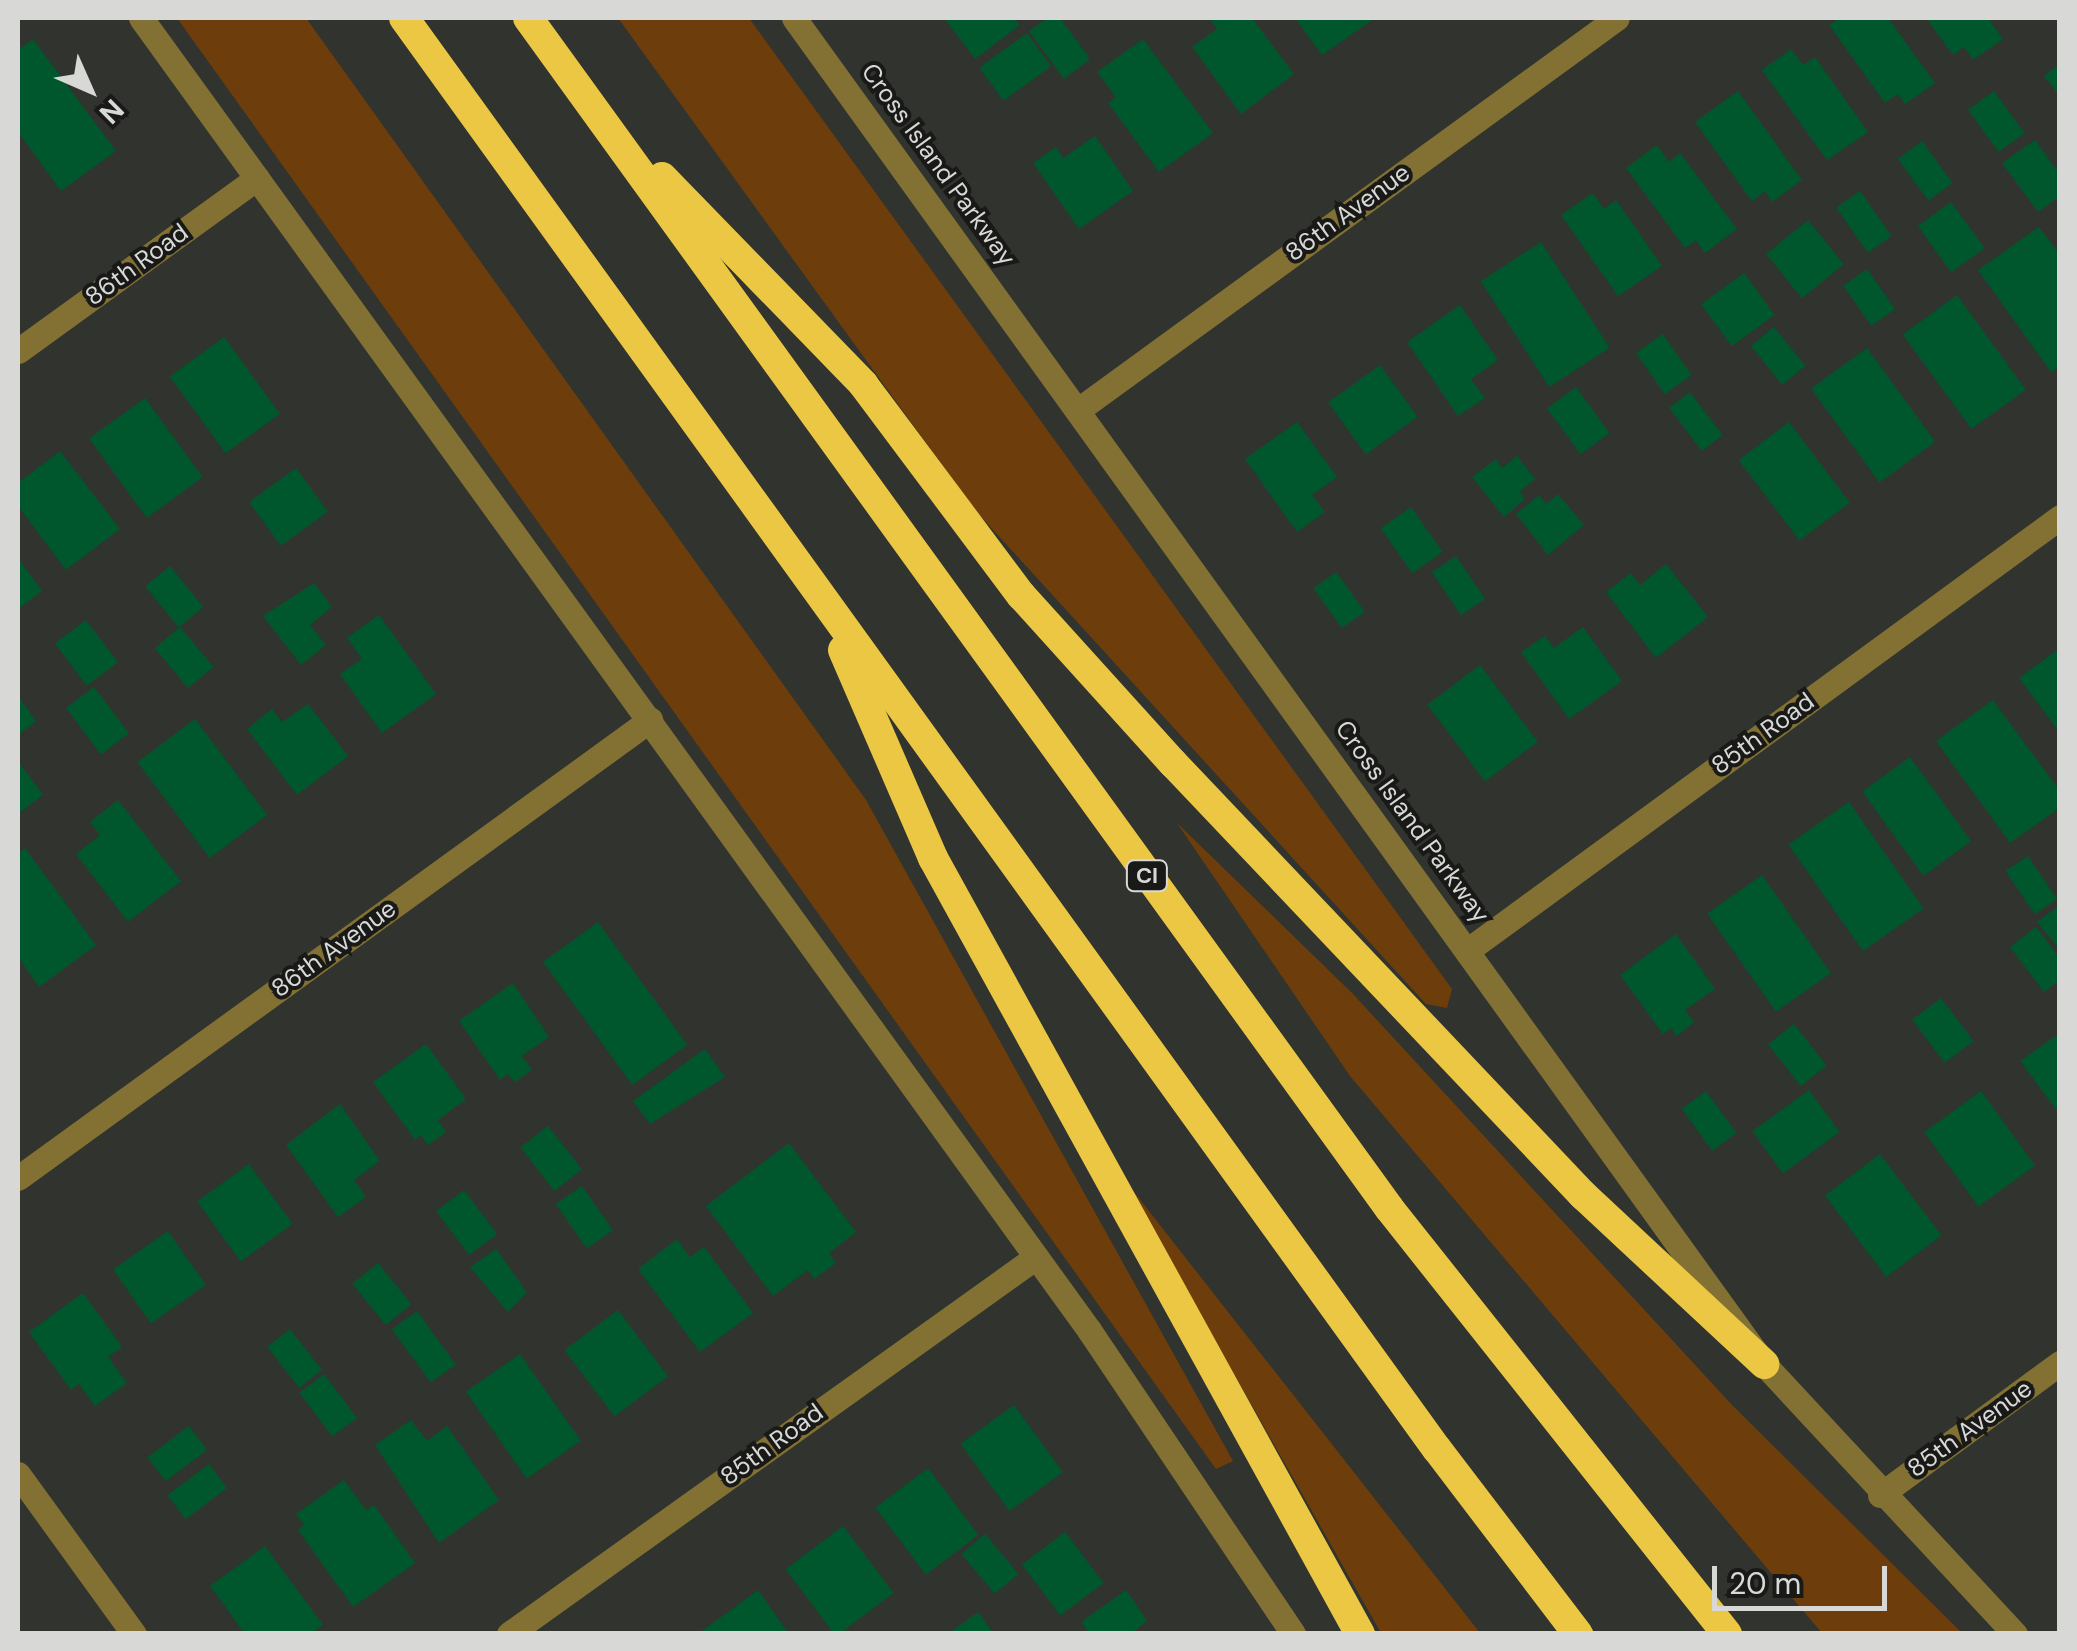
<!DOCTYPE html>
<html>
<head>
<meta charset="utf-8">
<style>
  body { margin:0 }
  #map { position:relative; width:2077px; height:1651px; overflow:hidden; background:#31332e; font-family:"DM Sans",sans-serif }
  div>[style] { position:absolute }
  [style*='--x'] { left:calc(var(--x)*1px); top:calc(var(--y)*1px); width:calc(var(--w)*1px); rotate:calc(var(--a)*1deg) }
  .green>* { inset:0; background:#6d3e0b }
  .building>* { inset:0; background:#00572d; transform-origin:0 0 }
  .minor>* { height:25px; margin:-12.5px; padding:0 12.5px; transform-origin:12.5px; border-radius:12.5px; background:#837134 }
  .highway>* { height:30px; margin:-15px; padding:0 15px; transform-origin:15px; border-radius:15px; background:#ecc744 }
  span { translate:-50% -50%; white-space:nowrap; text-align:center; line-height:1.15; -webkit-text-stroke:8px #191a18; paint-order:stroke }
  .shield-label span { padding:2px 8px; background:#191a18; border:2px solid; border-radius:8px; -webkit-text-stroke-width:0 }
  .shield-label { font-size:22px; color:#d8d9d6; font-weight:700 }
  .street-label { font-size:25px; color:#d8d9d6 }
  .frame { position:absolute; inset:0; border:20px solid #d8d9d6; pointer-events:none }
  .north { position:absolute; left:40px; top:40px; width:100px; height:100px; -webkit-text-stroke:8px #191a18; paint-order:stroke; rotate:135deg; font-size:28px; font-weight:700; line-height:40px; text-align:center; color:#d8d9d6 }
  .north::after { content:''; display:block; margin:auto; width:35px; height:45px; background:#d8d9d6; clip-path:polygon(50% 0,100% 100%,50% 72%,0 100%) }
  .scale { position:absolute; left:1712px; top:1566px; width:175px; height:45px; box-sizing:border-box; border:5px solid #d8d9d6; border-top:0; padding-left:12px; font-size:30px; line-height:35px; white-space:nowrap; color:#d8d9d6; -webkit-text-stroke:8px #191a18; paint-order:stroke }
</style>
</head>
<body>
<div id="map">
  <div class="green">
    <div style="clip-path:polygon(177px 18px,306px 18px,866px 800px,1233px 1461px,1216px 1469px)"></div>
    <div style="clip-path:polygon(618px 18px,749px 18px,1452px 989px,1447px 1008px,1426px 1004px,974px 509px)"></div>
    <div style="clip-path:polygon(1177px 823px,1353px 994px,1733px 1406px,1962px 1633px,1822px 1633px,1350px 1076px)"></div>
    <div style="clip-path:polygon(1123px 1178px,1480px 1633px,1381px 1633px)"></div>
  </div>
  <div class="building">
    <div style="clip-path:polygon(944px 18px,1014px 18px,1020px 25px,975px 59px)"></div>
    <div style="clip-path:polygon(1048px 18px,1060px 18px,1090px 59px,1064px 79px,1029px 31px)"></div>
    <div style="clip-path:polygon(1209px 18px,1252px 18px,1294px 74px,1241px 114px,1192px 47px,1217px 29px)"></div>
    <div style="clip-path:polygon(1295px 18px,1375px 18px,1322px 55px)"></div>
    <div style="clip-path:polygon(1839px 18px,1888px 18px,1935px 83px,1905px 104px,1898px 94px,1885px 103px,1829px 25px)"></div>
    <div style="clip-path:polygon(1926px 18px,1988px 18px,2003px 39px,1973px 60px,1964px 47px,1953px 55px)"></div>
    <div style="left:1027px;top:33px;width:41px;height:59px;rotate:54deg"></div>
    <div style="clip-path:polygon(33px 39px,116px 151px,61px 191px,18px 132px,18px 50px)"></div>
    <div style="clip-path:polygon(1143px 39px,1213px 133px,1159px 172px,1108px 103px,1116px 97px,1097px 72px)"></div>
    <div style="clip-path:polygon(1791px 49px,1803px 65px,1815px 57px,1868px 132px,1827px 160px,1762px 70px)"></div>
    <div style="clip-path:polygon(2060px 64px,2060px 96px,2044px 76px)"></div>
    <div style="clip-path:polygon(1738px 91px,1802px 180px,1772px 202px,1765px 191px,1752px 201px,1695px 122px)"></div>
    <div style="left:1994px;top:91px;width:52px;height:32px;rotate:54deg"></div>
    <div style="clip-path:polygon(1095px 136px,1133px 191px,1079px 229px,1033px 163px,1056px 147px,1063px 158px)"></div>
    <div style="clip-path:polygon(2035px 140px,2060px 174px,2060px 196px,2038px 212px,2002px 163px)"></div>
    <div style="left:1922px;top:141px;width:52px;height:30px;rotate:54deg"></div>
    <div style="clip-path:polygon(1657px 145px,1669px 162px,1680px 153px,1737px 229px,1705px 253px,1696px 240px,1685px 248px,1626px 168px)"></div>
    <div style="left:1860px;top:191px;width:55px;height:29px;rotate:55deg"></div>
    <div style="clip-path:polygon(1593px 193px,1604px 209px,1616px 200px,1662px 266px,1618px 296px,1561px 215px)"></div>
    <div style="left:1951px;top:202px;width:57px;height:41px;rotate:54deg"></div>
    <div style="left:1808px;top:220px;width:57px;height:54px;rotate:51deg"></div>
    <div style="clip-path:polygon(2039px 227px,2060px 255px,2060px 366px,2051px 372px,1978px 270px)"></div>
    <div style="left:1541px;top:242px;width:126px;height:72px;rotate:57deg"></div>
    <div style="left:1867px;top:269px;width:49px;height:29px;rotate:55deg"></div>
    <div style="left:1744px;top:273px;width:52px;height:53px;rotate:54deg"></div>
    <div style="left:1957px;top:295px;width:117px;height:67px;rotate:54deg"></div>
    <div style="clip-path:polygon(1460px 305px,1498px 360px,1471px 379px,1485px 398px,1458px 416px,1407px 342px)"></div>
    <div style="left:1774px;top:327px;width:50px;height:30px;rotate:51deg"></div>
    <div style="left:1663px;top:334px;width:50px;height:33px;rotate:55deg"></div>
    <div style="left:224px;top:337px;width:95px;height:67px;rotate:54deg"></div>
    <div style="left:1867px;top:348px;width:116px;height:69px;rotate:54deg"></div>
    <div style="left:1380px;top:365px;width:64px;height:64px;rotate:54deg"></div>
    <div style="left:1576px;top:387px;width:57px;height:36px;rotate:54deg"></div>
    <div style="left:1690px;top:392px;width:54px;height:26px;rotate:53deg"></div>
    <div style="left:145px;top:398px;width:98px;height:69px;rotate:54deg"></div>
    <div style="clip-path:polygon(1297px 422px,1337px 477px,1312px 495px,1325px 512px,1297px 532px,1245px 459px)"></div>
    <div style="left:1789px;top:422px;width:101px;height:63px;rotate:53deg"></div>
    <div style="clip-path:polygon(60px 451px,120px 529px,66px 570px,18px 506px,18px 483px)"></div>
    <div style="clip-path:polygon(1517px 456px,1535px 479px,1520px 491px,1525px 499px,1504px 517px,1472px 477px,1496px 459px,1502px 468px)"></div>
    <div style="left:296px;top:468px;width:54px;height:58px;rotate:54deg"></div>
    <div style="clip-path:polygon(1558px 494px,1584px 525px,1548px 555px,1516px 514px,1539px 495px,1546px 504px)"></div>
    <div style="left:1411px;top:507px;width:55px;height:37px;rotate:55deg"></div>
    <div style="left:1456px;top:556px;width:52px;height:29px;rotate:56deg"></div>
    <div style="clip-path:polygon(18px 558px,42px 591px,18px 609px)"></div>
    <div style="clip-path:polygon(1666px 564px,1708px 617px,1656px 658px,1606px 592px,1631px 573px,1640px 585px)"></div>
    <div style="left:170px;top:566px;width:53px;height:32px;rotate:51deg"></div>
    <div style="left:1336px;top:572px;width:49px;height:28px;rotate:54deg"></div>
    <div style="clip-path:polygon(314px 583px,332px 607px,310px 625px,326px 645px,301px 665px,263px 616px)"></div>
    <div style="clip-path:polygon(379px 615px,436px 694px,382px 733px,340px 674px,362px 659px,347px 638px)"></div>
    <div style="left:86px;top:620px;width:53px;height:39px;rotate:53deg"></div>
    <div style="left:180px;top:627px;width:52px;height:33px;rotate:50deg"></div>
    <div style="clip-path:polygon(1583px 627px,1622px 681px,1569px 719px,1521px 652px,1545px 636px,1554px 648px)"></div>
    <div style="clip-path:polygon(2060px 648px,2060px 733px,2019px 678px)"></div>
    <div style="left:1480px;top:665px;width:96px;height:66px;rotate:53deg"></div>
    <div style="left:94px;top:687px;width:58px;height:35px;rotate:53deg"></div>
    <div style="clip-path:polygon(18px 696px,36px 721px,18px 735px)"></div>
    <div style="clip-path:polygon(1993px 700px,2060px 791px,2060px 808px,2010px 843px,1936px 741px)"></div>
    <div style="clip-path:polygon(308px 704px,348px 756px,297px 795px,247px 729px,272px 709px,282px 722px)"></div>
    <div style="left:195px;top:719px;width:120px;height:72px;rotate:53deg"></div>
    <div style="left:1910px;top:757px;width:104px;height:59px;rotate:54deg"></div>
    <div style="clip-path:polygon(18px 761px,43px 795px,18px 814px)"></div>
    <div style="clip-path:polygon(118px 800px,181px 881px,128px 922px,76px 854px,100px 835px,90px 822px)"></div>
    <div style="left:1849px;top:802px;width:130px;height:74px;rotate:55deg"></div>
    <div style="clip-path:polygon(25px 848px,96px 945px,39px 987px,18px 957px,18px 854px)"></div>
    <div style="left:2028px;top:856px;width:52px;height:27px;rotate:56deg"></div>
    <div style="left:1762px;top:875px;width:120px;height:67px;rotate:55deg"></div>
    <div style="clip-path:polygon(2060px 905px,2060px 950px,2037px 922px)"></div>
    <div style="left:598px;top:922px;width:152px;height:68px;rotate:54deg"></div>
    <div style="clip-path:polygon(2036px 927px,2060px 958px,2060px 980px,2044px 992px,2010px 947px)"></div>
    <div style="clip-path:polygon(1676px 934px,1715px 989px,1685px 1010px,1694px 1022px,1677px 1036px,1671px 1028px,1663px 1034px,1620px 975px)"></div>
    <div style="clip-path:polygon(513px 983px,549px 1037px,522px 1056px,532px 1070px,515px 1082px,508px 1074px,500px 1080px,459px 1021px)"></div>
    <div style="left:1941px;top:998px;width:54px;height:36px;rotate:53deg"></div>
    <div style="left:1794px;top:1024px;width:53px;height:33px;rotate:52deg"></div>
    <div style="clip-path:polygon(2060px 1033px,2060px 1115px,2020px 1061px)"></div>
    <div style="clip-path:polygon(426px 1044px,466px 1099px,438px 1120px,446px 1132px,428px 1145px,421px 1135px,415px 1140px,373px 1082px)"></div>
    <div style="clip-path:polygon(705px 1049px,725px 1077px,650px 1124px,633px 1101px)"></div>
    <div style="left:1809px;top:1090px;width:52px;height:70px;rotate:54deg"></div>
    <div style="left:1706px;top:1091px;width:52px;height:30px;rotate:54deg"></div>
    <div style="left:1981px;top:1091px;width:92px;height:70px;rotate:54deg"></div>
    <div style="clip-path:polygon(340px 1104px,380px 1161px,354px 1180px,366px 1197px,338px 1217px,286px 1145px)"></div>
    <div style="left:548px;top:1126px;width:55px;height:35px;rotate:52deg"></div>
    <div style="clip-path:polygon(789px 1143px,856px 1232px,829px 1253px,836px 1263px,814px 1279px,808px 1270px,773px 1296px,706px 1206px)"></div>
    <div style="left:1880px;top:1154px;width:102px;height:69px;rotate:53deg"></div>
    <div style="left:249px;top:1164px;width:74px;height:64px;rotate:54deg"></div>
    <div style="left:582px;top:1186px;width:54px;height:32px;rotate:55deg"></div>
    <div style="left:464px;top:1190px;width:55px;height:35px;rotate:53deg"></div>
    <div style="left:168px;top:1231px;width:66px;height:67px;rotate:55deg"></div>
    <div style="clip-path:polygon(677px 1239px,690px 1257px,704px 1247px,753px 1313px,700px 1352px,638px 1269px)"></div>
    <div style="clip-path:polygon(496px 1249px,527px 1292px,508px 1312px,470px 1267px)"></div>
    <div style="left:378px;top:1263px;width:53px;height:33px;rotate:51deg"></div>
    <div style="clip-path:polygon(83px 1293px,122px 1347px,108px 1357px,127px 1383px,95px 1406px,79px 1384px,71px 1390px,29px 1332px)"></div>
    <div style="left:618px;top:1310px;width:83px;height:67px;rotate:53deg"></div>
    <div style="left:417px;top:1311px;width:66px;height:31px;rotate:54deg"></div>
    <div style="left:290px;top:1329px;width:52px;height:29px;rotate:52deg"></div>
    <div style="left:520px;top:1354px;width:106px;height:66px;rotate:55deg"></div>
    <div style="left:324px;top:1374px;width:55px;height:31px;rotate:53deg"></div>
    <div style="left:1014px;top:1405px;width:83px;height:66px;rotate:54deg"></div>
    <div style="clip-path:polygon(411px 1420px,427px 1441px,447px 1426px,499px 1500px,439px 1543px,375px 1445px)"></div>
    <div style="left:189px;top:1426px;width:30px;height:52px;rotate:53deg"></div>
    <div style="left:209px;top:1464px;width:30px;height:52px;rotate:53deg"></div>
    <div style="left:928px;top:1468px;width:84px;height:66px;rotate:53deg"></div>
    <div style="clip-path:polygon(344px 1480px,366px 1510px,374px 1505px,415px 1563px,353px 1607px,298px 1530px,304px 1525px,296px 1514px)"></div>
    <div style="left:843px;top:1526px;width:84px;height:72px;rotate:53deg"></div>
    <div style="left:1065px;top:1532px;width:64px;height:54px;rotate:53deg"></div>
    <div style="left:985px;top:1534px;width:52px;height:31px;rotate:50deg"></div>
    <div style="clip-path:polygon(265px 1546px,323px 1625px,311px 1634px,245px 1634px,210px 1586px)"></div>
    <div style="clip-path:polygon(758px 1590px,789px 1634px,704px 1634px,702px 1631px)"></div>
    <div style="clip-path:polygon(1126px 1590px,1147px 1621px,1131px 1634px,1090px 1634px,1081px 1622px)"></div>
    <div style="clip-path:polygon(978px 1612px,994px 1634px,948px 1634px)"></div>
  </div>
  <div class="minor">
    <div style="--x:141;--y:18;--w:1619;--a:54.15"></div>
    <div style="--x:1089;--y:1330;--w:366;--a:56.1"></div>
    <div style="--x:794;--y:18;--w:1659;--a:54.22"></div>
    <div style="--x:1764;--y:1364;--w:369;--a:47.1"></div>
    <div style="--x:18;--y:351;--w:295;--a:-35.9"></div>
    <div style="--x:1078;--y:410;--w:666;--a:-36.03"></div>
    <div style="--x:1468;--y:950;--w:733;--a:-36.18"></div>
    <div style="--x:18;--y:1178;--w:781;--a:-35.93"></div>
    <div style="--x:18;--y:1474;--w:198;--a:54.1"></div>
    <div style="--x:1880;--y:1495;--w:223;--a:-36.3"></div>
    <div style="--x:509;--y:1634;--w:648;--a:-35.58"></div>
  </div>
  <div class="highway">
    <div style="--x:404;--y:18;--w:1765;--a:54.18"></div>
    <div style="--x:1437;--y:1449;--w:233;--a:52.7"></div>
    <div style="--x:528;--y:18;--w:1469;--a:54.11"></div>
    <div style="--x:1389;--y:1208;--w:544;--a:51.57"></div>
    <div style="--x:662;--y:177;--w:289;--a:45.8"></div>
    <div style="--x:863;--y:384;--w:264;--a:53.2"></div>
    <div style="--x:1021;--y:595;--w:227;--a:47.9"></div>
    <div style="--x:1173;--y:763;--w:596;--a:46.5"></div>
    <div style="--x:1583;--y:1195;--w:248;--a:43"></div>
    <div style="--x:843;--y:650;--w:227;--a:66.6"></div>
    <div style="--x:933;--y:858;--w:886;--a:61.18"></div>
  </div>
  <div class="shield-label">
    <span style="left:1147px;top:876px">CI</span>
  </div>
  <div class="street-label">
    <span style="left:938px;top:165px;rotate:54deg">Cross Island Parkway</span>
    <span style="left:1348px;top:213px;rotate:-36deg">86th Avenue</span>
    <span style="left:137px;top:265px;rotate:-36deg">86th Road</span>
    <span style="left:1763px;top:734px;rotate:-36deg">85th Road</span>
    <span style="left:1412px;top:822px;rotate:54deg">Cross Island Parkway</span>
    <span style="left:334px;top:949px;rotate:-36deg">86th Avenue</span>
    <span style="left:1970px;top:1429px;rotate:-36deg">85th Avenue</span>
    <span style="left:772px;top:1445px;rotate:-36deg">85th Road</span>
  </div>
  <div class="frame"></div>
  <div class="north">N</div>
  <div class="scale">20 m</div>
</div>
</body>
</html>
